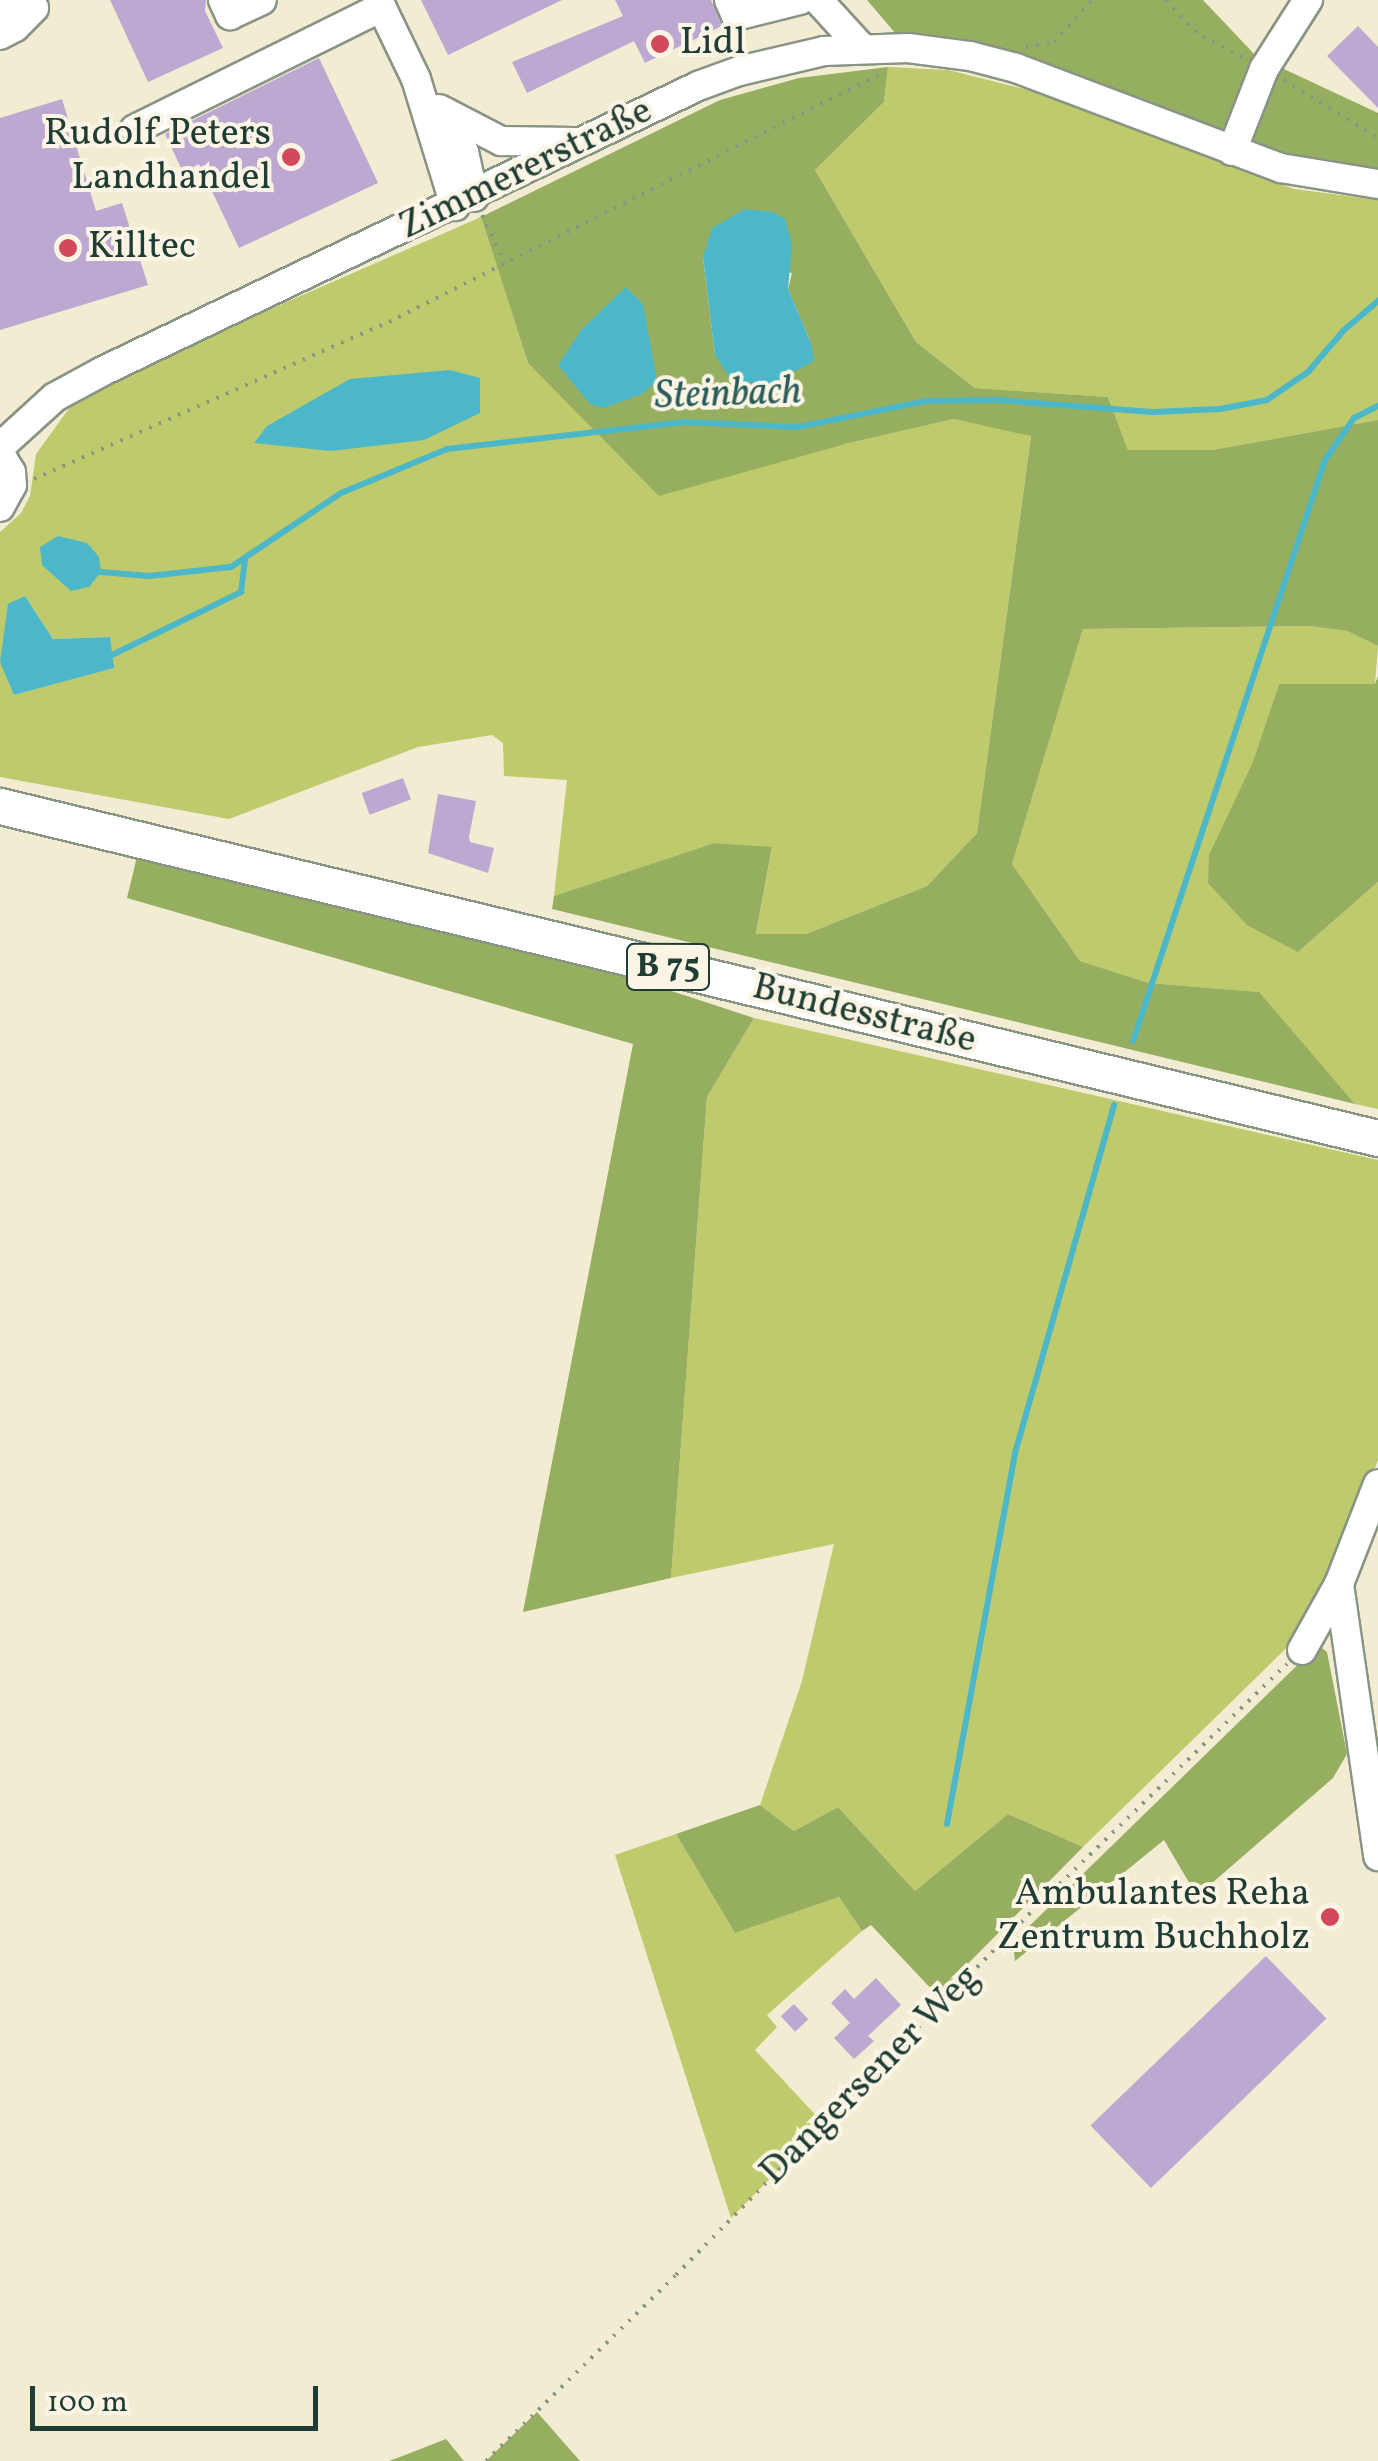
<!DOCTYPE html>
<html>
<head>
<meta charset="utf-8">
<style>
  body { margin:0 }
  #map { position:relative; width:1378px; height:2461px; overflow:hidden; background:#f2ecd3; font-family:Vollkorn,serif }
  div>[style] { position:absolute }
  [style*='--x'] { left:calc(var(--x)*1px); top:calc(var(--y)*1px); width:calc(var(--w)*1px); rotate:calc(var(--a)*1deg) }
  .green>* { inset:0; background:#beca6c }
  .forest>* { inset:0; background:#96ae60 }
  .water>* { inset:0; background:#4cb7c8 }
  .stream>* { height:6px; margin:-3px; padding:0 3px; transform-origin:3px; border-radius:3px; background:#4cb7c8 }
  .building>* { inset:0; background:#bca9d2; transform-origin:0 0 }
  .path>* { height:4px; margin-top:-2px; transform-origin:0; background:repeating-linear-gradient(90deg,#889484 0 2.5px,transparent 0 10.5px) }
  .roads { filter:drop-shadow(2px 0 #889484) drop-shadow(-2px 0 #889484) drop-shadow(0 2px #889484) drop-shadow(0 -2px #889484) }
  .minor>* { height:28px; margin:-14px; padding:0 14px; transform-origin:14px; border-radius:14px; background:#fff }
  .major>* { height:35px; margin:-17.5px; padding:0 17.5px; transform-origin:17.5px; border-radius:17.5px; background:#fff }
  .dots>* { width:28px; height:28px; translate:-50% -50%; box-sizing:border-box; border:5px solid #fcf5e5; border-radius:50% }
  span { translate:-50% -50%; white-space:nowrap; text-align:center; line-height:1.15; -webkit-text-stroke:8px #fcf5e5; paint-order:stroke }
  .shield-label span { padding:2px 8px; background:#fcf5e5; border:2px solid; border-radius:8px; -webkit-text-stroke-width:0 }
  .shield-label { font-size:35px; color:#1f3d34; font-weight:700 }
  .poi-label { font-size:38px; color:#1f3d34 }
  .left { translate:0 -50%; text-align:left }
  .right { translate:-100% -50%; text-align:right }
  .street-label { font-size:38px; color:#1f3d34 }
  .water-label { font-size:40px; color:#2a5c59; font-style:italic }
  .scale { position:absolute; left:30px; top:2386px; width:288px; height:45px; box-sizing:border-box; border:5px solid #1f3d34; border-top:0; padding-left:12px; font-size:30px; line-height:35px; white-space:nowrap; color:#1f3d34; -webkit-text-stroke:8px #fcf5e5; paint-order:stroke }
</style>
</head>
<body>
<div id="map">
  <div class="green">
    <div style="clip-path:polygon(888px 67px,948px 70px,1028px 90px,1294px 189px,1378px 200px,1378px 420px,1212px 450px,1128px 450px,1108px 397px,975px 388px,916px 342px,815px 170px,884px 102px)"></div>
    <div style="clip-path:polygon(evenodd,481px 217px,528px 363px,845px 444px,954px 419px,1031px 435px,977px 833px,927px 886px,806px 934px,756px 935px,772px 848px,714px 843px,554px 896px,567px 780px,504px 776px,503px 743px,492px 735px,418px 747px,229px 819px,0 777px,0 532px,21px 513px,30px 496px,36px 454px,73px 403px,145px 364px,481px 217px,25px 596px,53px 639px,109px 637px,113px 668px,14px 695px,25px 596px)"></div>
    <div style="clip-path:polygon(1309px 626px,1347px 631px,1378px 646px,1375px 684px,1279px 684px,1252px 764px,1298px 952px,1378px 882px,1378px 1109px,1355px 1104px,1258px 992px,1149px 983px,1080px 961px,1012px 864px,1083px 629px)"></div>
    <div style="clip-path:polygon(754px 1018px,1378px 1160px,1378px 1460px,1341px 1557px,1310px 1625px,1083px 1847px,1008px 1814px,915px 1891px,838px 1807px,794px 1831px,760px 1805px,802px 1681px,834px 1544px,671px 1578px,707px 1097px)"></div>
    <div style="clip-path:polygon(676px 1834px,735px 1933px,839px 1897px,862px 1931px,767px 2015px,777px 2027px,755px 2050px,824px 2124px,731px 2218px,615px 1855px)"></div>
  </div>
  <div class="forest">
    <div style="clip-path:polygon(867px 0,1203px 0,1256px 56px,1378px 113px,1378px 184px,1357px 183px,1016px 68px,908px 48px)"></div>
    <div style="clip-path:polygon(evenodd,888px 67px,884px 102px,815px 170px,916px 342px,975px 388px,1108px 397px,1128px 450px,1212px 450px,1378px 420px,1378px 646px,1347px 631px,1309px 626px,1083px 629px,1012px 864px,1080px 961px,1149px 983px,1259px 992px,1355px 1104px,552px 909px,554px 896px,714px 843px,772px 847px,756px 934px,806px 934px,927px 886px,977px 833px,1031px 436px,954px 419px,845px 444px,659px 496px,528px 363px,481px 217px,720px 100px,799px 78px,888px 67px,703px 257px,792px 273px,788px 289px,811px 343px,715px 355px,703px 257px)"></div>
    <div style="clip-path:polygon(1378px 676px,1378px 882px,1298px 952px,1247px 925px,1208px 883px,1209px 855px,1252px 764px,1279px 684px,1375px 684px)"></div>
    <div style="clip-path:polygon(141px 840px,650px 963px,647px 983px,754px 1018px,707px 1097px,671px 1578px,523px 1612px,633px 1044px,127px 898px)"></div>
    <div style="clip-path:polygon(1318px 1645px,1327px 1652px,1347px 1754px,1333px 1778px,1197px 1896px,1164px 1840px,1015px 1961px,1013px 1942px)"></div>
    <div style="clip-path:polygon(760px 1805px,794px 1831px,838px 1807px,915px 1891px,1008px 1814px,1083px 1847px,937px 1995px,871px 1925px,862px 1931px,839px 1897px,735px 1933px,676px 1834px)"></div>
    <div style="clip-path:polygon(537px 2412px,580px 2461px,486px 2461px)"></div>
    <div style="clip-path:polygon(446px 2439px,464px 2461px,389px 2461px,400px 2457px)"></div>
  </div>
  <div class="water">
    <div style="clip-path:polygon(745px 209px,772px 212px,785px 219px,792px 245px,788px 289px,811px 343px,814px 361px,773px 383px,733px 383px,715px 355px,703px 257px,712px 228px)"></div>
    <div style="clip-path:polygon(626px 287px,643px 304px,657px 381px,642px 394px,603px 408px,590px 404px,558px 365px,582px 329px)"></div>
    <div style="clip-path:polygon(450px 370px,480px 378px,480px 413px,424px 440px,331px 451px,254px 443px,267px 426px,350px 379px)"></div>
    <div style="clip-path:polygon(58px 536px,87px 543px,99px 557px,101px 572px,89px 587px,71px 591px,42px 565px,40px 547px)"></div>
    <div style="clip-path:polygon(25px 596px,53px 639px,110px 637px,114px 668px,14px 695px,0 662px,8px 604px)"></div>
  </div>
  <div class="stream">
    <div style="--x:101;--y:572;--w:48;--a:4.8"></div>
    <div style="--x:149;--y:576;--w:82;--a:-6.3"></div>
    <div style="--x:231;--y:567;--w:133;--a:-33.9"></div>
    <div style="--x:341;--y:493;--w:115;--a:-22.5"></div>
    <div style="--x:447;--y:449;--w:239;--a:-6.5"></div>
    <div style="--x:684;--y:422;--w:114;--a:2.5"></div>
    <div style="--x:798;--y:427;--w:131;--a:-11.5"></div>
    <div style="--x:926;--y:401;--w:72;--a:-0.8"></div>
    <div style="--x:998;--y:400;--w:155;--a:4.4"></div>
    <div style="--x:1153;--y:412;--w:67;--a:-2.6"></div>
    <div style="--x:1220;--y:409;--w:48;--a:-10.8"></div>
    <div style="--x:1267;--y:400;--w:50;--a:-34.3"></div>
    <div style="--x:1308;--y:372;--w:55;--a:-49.4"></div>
    <div style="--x:1344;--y:330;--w:45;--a:-40.5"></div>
    <div style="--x:112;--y:655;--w:144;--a:-26"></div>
    <div style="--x:241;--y:592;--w:33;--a:-83"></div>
    <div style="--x:1133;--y:1041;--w:612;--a:-71.71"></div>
    <div style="--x:1325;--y:460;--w:51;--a:-55.4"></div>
    <div style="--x:1354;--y:418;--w:27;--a:-27"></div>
    <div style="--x:947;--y:1824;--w:377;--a:-79.6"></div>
    <div style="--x:1015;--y:1453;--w:362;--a:-74.1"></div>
  </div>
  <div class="building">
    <div style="clip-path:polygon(110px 0,206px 0,205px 11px,223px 48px,148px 82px)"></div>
    <div style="clip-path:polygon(421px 0,562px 0,448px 55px)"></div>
    <div style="clip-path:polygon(615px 0,711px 0,722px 26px,645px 63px,634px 41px,527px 93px,512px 62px,623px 16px)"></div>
    <div style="clip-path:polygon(1358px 26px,1378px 47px,1378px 108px,1327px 56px)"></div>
    <div style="clip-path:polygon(319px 58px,378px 183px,239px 248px,199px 164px,183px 172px,165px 134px)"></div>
    <div style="clip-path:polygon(62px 99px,96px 211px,122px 203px,148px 285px,0 330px,0 118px)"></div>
    <div style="left:403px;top:778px;width:23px;height:44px;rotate:70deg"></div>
    <div style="clip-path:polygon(438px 794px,476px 801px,469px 837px,470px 842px,494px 848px,488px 873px,428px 853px)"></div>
    <div style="left:1266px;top:1956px;width:87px;height:244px;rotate:46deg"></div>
    <div style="clip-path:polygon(876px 1978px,901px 2005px,868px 2036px,874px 2041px,854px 2059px,834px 2038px,850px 2023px,831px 2003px,845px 1989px,854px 1999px)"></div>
    <div style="left:794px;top:2004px;width:21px;height:18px;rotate:47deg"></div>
  </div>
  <div class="path">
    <div style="--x:1166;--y:0;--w:42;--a:47.9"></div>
    <div style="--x:1194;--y:31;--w:58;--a:28.8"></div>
    <div style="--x:1026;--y:47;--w:28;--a:-10"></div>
    <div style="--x:1054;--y:42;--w:57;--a:-47.9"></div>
    <div style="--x:1284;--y:80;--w:110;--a:31.7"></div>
    <div style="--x:482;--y:215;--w:53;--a:64.4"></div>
    <div style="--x:34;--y:479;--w:388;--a:-23.9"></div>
    <div style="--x:389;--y:322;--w:552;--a:-26.8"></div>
    <div style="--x:486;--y:2461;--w:266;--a:-44.4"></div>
    <div style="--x:676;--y:2275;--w:516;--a:-45.63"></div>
    <div style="--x:1037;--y:1906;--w:348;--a:-44.1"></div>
  </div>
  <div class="roads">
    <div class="minor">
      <div style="--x:223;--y:0;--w:17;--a:65"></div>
      <div style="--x:230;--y:15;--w:35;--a:-25"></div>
      <div style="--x:378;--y:0;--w:88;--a:64.3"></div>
      <div style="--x:416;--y:79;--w:133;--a:72.9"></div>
      <div style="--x:729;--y:0;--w:17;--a:66"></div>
      <div style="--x:736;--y:16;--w:66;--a:-14"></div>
      <div style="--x:818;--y:0;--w:65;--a:47.5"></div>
      <div style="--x:0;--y:10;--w:23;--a:-25"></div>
      <div style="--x:0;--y:35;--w:17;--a:-28"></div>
      <div style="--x:15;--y:27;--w:27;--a:-45"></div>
      <div style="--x:439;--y:109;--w:70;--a:27.3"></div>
      <div style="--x:501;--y:141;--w:73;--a:0.8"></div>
      <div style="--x:441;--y:112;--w:46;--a:60.1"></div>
      <div style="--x:464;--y:152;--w:46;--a:77.5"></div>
      <div style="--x:135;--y:129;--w:275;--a:-26.3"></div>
      <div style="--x:1232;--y:151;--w:88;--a:-68.7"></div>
      <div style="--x:1264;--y:69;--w:82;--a:-57.5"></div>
      <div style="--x:0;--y:447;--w:74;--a:-42.3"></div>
      <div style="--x:55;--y:397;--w:55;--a:-28.4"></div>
      <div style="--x:103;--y:371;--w:660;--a:-25.59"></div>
      <div style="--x:698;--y:86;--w:44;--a:-20.1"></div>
      <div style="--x:739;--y:71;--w:87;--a:-13.2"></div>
      <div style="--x:824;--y:51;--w:84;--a:-2"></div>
      <div style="--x:908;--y:48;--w:63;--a:7.4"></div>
      <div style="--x:970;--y:56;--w:48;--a:14.6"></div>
      <div style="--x:1016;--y:68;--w:283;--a:20.7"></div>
      <div style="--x:1281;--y:168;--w:98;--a:9.4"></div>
      <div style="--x:0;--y:454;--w:21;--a:59"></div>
      <div style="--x:11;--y:472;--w:13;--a:86"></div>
      <div style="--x:12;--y:485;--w:25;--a:119"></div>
      <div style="--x:1339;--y:1584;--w:275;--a:81.8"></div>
      <div style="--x:1302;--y:1650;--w:76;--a:-60.7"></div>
      <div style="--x:1339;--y:1584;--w:107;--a:-68.7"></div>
    </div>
    <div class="major">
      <div style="--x:0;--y:806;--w:1417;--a:13.55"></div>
    </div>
  </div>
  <div class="dots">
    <div style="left:660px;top:44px;background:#d1495b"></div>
    <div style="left:291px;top:157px;background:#d1495b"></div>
    <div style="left:68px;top:248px;background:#d1495b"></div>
    <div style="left:1330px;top:1917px;background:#d1495b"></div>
  </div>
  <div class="shield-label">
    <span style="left:668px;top:967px">B 75</span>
  </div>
  <div class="poi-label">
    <span class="left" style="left:680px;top:44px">Lidl</span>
    <span class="right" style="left:271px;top:157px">Rudolf Peters<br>Landhandel</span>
    <span class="left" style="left:88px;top:248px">Killtec</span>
    <span class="right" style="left:1310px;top:1917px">Ambulantes Reha<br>Zentrum Buchholz</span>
  </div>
  <div class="street-label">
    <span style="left:526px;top:170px;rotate:-26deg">Zimmererstraße</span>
    <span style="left:864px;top:1015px;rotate:14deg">Bundesstraße</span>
    <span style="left:871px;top:2076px;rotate:-45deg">Dangersener Weg</span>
  </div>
  <div class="water-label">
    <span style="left:728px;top:395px;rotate:-2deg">Steinbach</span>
  </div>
  <div class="scale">100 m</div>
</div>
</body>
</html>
